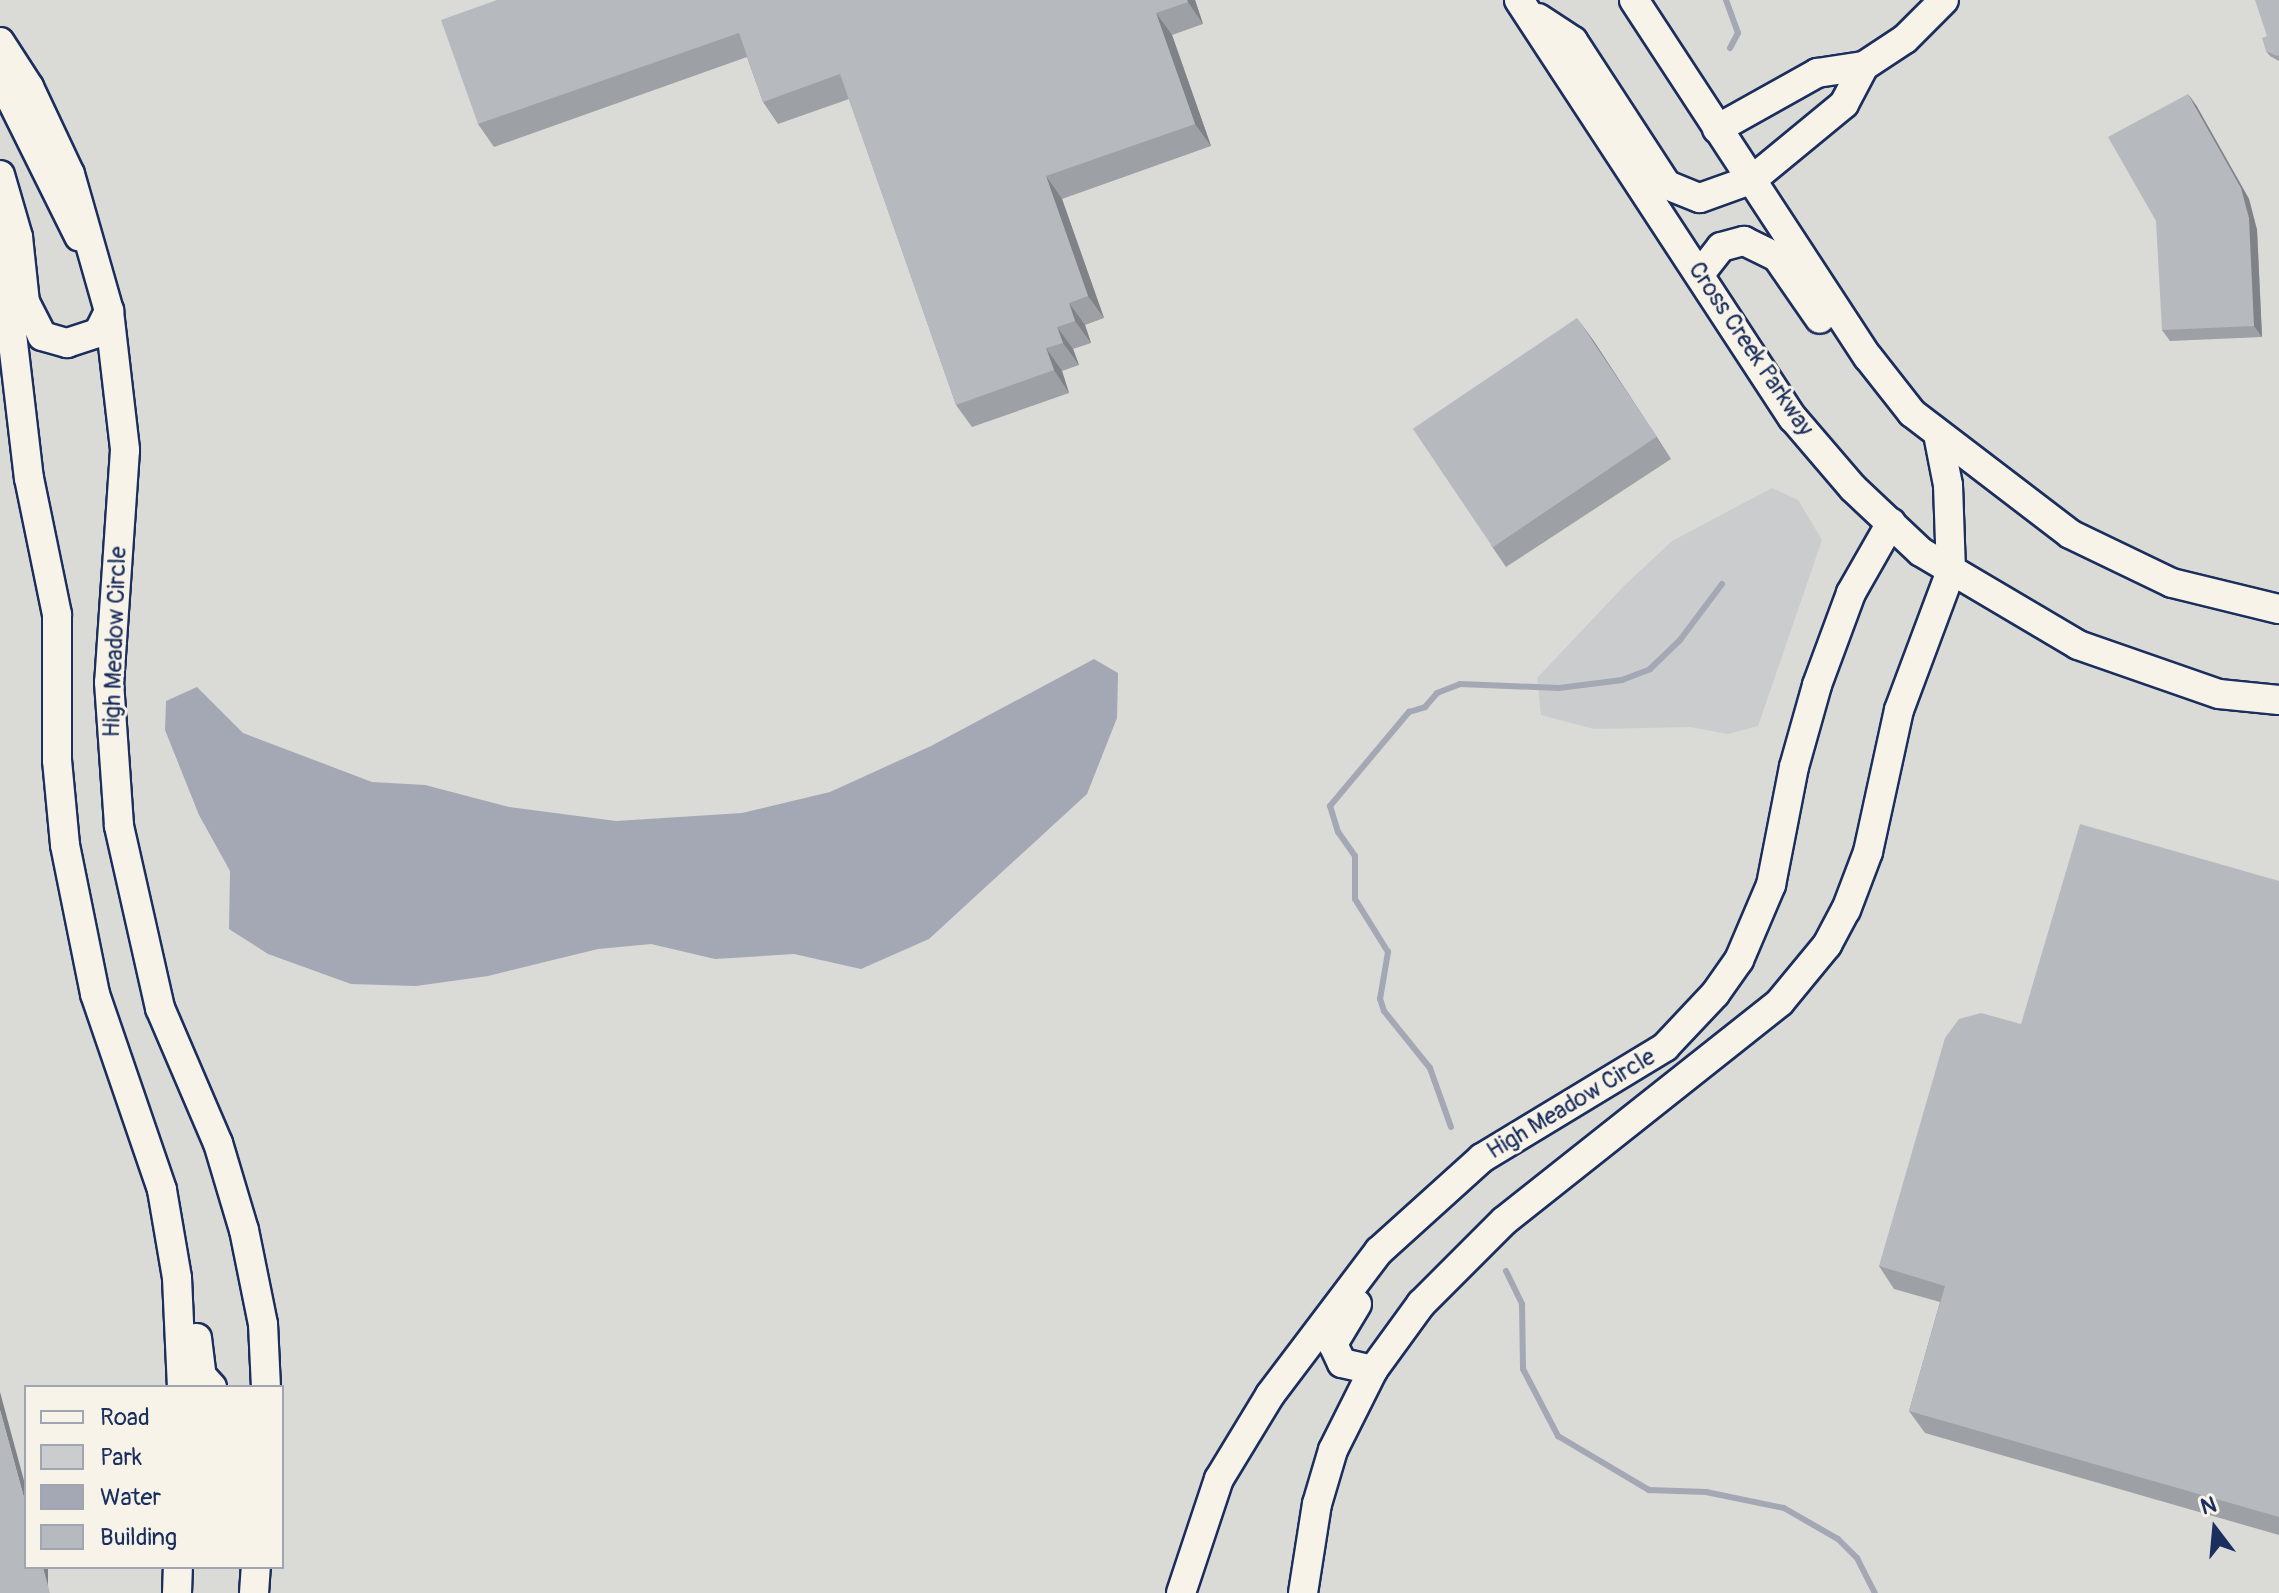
<!DOCTYPE html>
<html>
<head>
<meta charset="utf-8">
<style>
  body { margin:0 }
  #map { position:relative; width:2279px; height:1593px; overflow:hidden; background:#eae7e0; font-family:Pangolin,sans-serif }
  div>[style] { position:absolute }
  [style*='--x'] { left:calc(var(--x)*1px); top:calc(var(--y)*1px); width:calc(var(--w)*1px); rotate:calc(var(--a)*1deg) }
  .built>* { inset:0; background:#dadad6 }
  .green>* { inset:0; background:#cbcccd }
  .water>* { inset:0; background:#a3a8b4 }
  .stream>* { height:6px; margin:-3px; padding:0 3px; transform-origin:3px; border-radius:3px; background:#a3a8b4 }
  .roads { filter:drop-shadow(2px 0 #1b2f5e) drop-shadow(-2px 0 #1b2f5e) drop-shadow(0 2px #1b2f5e) drop-shadow(0 -2px #1b2f5e) }
  .minor>* { height:28px; margin:-14px; padding:0 14px; transform-origin:14px; border-radius:14px; background:#f7f3e8 }
  .wall>* { inset:0; background:#9da0a4 }
  .shaded-wall>* { inset:0; background:#7f8286; transform-origin:0 0 }
  .building>* { inset:0; background:#b6babf; transform-origin:0 0 }
  span { translate:-50% -50%; white-space:nowrap; text-align:center; line-height:1.15; -webkit-text-stroke:6px #f7f3e8; paint-order:stroke }
  .street-label { font-size:24px; color:#1b2f5e }
  .legend { position:absolute; left:24px; top:1385px; width:260px; height:184px; box-sizing:border-box; background:#f7f3e8; border:2px solid #9fa5b1; margin:0; padding:10px 14px; list-style:none; font-size:24px; color:#1b2f5e }
  .legend li { display:flex; align-items:center; gap:16px; height:40px }
  .legend b { width:40px; border:2px solid #9fa5b1 }
  .north { position:absolute; left:2175px; top:1489px; width:80px; height:80px; -webkit-text-stroke:6px #f7f3e8; paint-order:stroke; rotate:344deg; font-size:22px; font-weight:700; line-height:32px; text-align:center; color:#1b2f5e }
  .north::after { content:''; display:block; margin:auto; width:28px; height:36px; background:#1b2f5e; clip-path:polygon(50% 0,100% 100%,50% 72%,0 100%) }
</style>
</head>
<body>
<div id="map">
  <div class="built">
    <div style="clip-path:polygon(evenodd,0 0,2279px 0,2279px 1593px,0 1593px,0 0,26px 1387px,282px 1387px,282px 1567px,26px 1567px,26px 1387px)"></div>
  </div>
  <div class="green">
    <div style="clip-path:polygon(1772px 488px,1798px 500px,1822px 540px,1758px 726px,1728px 734px,1690px 727px,1594px 729px,1541px 715px,1537px 678px,1624px 586px,1672px 541px)"></div>
  </div>
  <div class="water">
    <div style="clip-path:polygon(1094px 659px,1118px 673px,1117px 718px,1087px 794px,929px 939px,861px 969px,794px 954px,715px 959px,651px 944px,598px 949px,488px 976px,416px 986px,351px 984px,268px 954px,229px 929px,230px 871px,199px 815px,165px 730px,166px 701px,197px 687px,243px 733px,372px 782px,425px 785px,509px 807px,616px 821px,742px 813px,830px 792px,931px 746px)"></div>
  </div>
  <div class="stream">
    <div style="--x:1726;--y:0;--w:35;--a:70"></div>
    <div style="--x:1738;--y:33;--w:17;--a:118"></div>
    <div style="--x:1451;--y:1127;--w:63;--a:-109.6"></div>
    <div style="--x:1430;--y:1068;--w:73;--a:-128.9"></div>
    <div style="--x:1384;--y:1011;--w:13;--a:-108"></div>
    <div style="--x:1380;--y:999;--w:48;--a:-80.3"></div>
    <div style="--x:1388;--y:952;--w:62;--a:-121.9"></div>
    <div style="--x:1355;--y:899;--w:43;--a:-90"></div>
    <div style="--x:1355;--y:856;--w:29;--a:-125"></div>
    <div style="--x:1338;--y:832;--w:27;--a:-107"></div>
    <div style="--x:1330;--y:806;--w:123;--a:-50"></div>
    <div style="--x:1409;--y:712;--w:17;--a:-17"></div>
    <div style="--x:1425;--y:707;--w:18;--a:-49"></div>
    <div style="--x:1437;--y:693;--w:25;--a:-21"></div>
    <div style="--x:1460;--y:684;--w:99;--a:2.3"></div>
    <div style="--x:1559;--y:688;--w:64;--a:-7.2"></div>
    <div style="--x:1622;--y:680;--w:30;--a:-21"></div>
    <div style="--x:1650;--y:669;--w:42;--a:-44"></div>
    <div style="--x:1680;--y:640;--w:70;--a:-53.1"></div>
    <div style="--x:1506;--y:1271;--w:37;--a:64"></div>
    <div style="--x:1522;--y:1304;--w:65;--a:89.1"></div>
    <div style="--x:1523;--y:1369;--w:76;--a:62.4"></div>
    <div style="--x:1558;--y:1436;--w:106;--a:30.7"></div>
    <div style="--x:1649;--y:1490;--w:57;--a:2"></div>
    <div style="--x:1706;--y:1492;--w:80;--a:11.6"></div>
    <div style="--x:1784;--y:1508;--w:62;--a:29.9"></div>
    <div style="--x:1838;--y:1539;--w:27;--a:45"></div>
    <div style="--x:1857;--y:1558;--w:39;--a:63"></div>
  </div>
  <div class="roads">
    <div class="minor">
      <div style="--x:1519;--y:0;--w:500;--a:56.8"></div>
      <div style="--x:1793;--y:418;--w:92;--a:49.4"></div>
      <div style="--x:1853;--y:488;--w:93;--a:43.3"></div>
      <div style="--x:1921;--y:552;--w:182;--a:30.6"></div>
      <div style="--x:2078;--y:645;--w:149;--a:19.2"></div>
      <div style="--x:2219;--y:694;--w:60;--a:5.7"></div>
      <div style="--x:1634;--y:0;--w:427;--a:56.8"></div>
      <div style="--x:1868;--y:357;--w:71;--a:51.8"></div>
      <div style="--x:1912;--y:413;--w:199;--a:37.4"></div>
      <div style="--x:2070;--y:534;--w:113;--a:25.7"></div>
      <div style="--x:2172;--y:583;--w:110;--a:13.7"></div>
      <div style="--x:1538;--y:18;--w:42;--a:33.3"></div>
      <div style="--x:1573;--y:41;--w:172;--a:56.9"></div>
      <div style="--x:1667;--y:185;--w:35;--a:22"></div>
      <div style="--x:1700;--y:198;--w:56;--a:-19.7"></div>
      <div style="--x:1753;--y:179;--w:118;--a:-39.5"></div>
      <div style="--x:1844;--y:104;--w:43;--a:-62.2"></div>
      <div style="--x:0;--y:42;--w:54;--a:57.2"></div>
      <div style="--x:29;--y:87;--w:96;--a:64.8"></div>
      <div style="--x:70;--y:174;--w:142;--a:74.1"></div>
      <div style="--x:109;--y:311;--w:140;--a:83.4"></div>
      <div style="--x:125;--y:450;--w:233;--a:93.9"></div>
      <div style="--x:109;--y:682;--w:144;--a:86"></div>
      <div style="--x:119;--y:826;--w:187;--a:77.3"></div>
      <div style="--x:160;--y:1008;--w:147;--a:66.8"></div>
      <div style="--x:218;--y:1143;--w:91;--a:73.4"></div>
      <div style="--x:244;--y:1230;--w:96;--a:78.6"></div>
      <div style="--x:263;--y:1324;--w:63;--a:87.3"></div>
      <div style="--x:0;--y:77;--w:178;--a:63.6"></div>
      <div style="--x:1717;--y:129;--w:115;--a:-29.2"></div>
      <div style="--x:1817;--y:73;--w:48;--a:-8.5"></div>
      <div style="--x:1864;--y:66;--w:49;--a:-33.4"></div>
      <div style="--x:1905;--y:39;--w:55;--a:-45"></div>
      <div style="--x:0;--y:175;--w:65;--a:73.8"></div>
      <div style="--x:18;--y:237;--w:65;--a:83.9"></div>
      <div style="--x:25;--y:302;--w:38;--a:63"></div>
      <div style="--x:42;--y:336;--w:26;--a:16"></div>
      <div style="--x:67;--y:343;--w:33;--a:-18"></div>
      <div style="--x:98;--y:333;--w:25;--a:-63"></div>
      <div style="--x:0;--y:232;--w:248;--a:83.3"></div>
      <div style="--x:29;--y:478;--w:140;--a:78.4"></div>
      <div style="--x:57;--y:615;--w:145;--a:90"></div>
      <div style="--x:57;--y:760;--w:85;--a:84.6"></div>
      <div style="--x:65;--y:845;--w:152;--a:78.6"></div>
      <div style="--x:95;--y:994;--w:207;--a:71.1"></div>
      <div style="--x:162;--y:1190;--w:89;--a:80.3"></div>
      <div style="--x:177;--y:1278;--w:109;--a:87.4"></div>
      <div style="--x:1700;--y:274;--w:34;--a:-52"></div>
      <div style="--x:1721;--y:247;--w:24;--a:-15"></div>
      <div style="--x:1744;--y:241;--w:37;--a:26"></div>
      <div style="--x:1777;--y:257;--w:75;--a:55.3"></div>
      <div style="--x:1357;--y:1304;--w:47;--a:121"></div>
      <div style="--x:1333;--y:1344;--w:21;--a:65"></div>
      <div style="--x:1342;--y:1363;--w:32;--a:13"></div>
      <div style="--x:197;--y:1338;--w:38;--a:83"></div>
      <div style="--x:202;--y:1376;--w:15;--a:48"></div>
      <div style="--x:177;--y:1593;--w:26;--a:-88"></div>
      <div style="--x:254;--y:1593;--w:26;--a:-86"></div>
      <div style="--x:1181;--y:1593;--w:120;--a:-71.6"></div>
      <div style="--x:1219;--y:1479;--w:98;--a:-58.7"></div>
      <div style="--x:1270;--y:1395;--w:181;--a:-52.9"></div>
      <div style="--x:1379;--y:1251;--w:139;--a:-42.1"></div>
      <div style="--x:1482;--y:1158;--w:214;--a:-31.2"></div>
      <div style="--x:1665;--y:1047;--w:73;--a:-46.7"></div>
      <div style="--x:1715;--y:994;--w:42;--a:-54.8"></div>
      <div style="--x:1739;--y:960;--w:82;--a:-66.9"></div>
      <div style="--x:1771;--y:885;--w:120;--a:-79"></div>
      <div style="--x:1794;--y:767;--w:85;--a:-74.3"></div>
      <div style="--x:1817;--y:685;--w:98;--a:-69.7"></div>
      <div style="--x:1851;--y:593;--w:81;--a:-60.3"></div>
      <div style="--x:1303;--y:1593;--w:90;--a:-81.1"></div>
      <div style="--x:1317;--y:1504;--w:56;--a:-73.5"></div>
      <div style="--x:1333;--y:1450;--w:89;--a:-63.4"></div>
      <div style="--x:1373;--y:1370;--w:82;--a:-54"></div>
      <div style="--x:1421;--y:1304;--w:117;--a:-45"></div>
      <div style="--x:1504;--y:1221;--w:352;--a:-38.4"></div>
      <div style="--x:1780;--y:1002;--w:74;--a:-50.5"></div>
      <div style="--x:1827;--y:945;--w:40;--a:-62"></div>
      <div style="--x:1846;--y:910;--w:62;--a:-69.2"></div>
      <div style="--x:1868;--y:852;--w:145;--a:-77.7"></div>
      <div style="--x:1899;--y:710;--w:148;--a:-69.5"></div>
      <div style="--x:1951;--y:571;--w:86;--a:-92"></div>
      <div style="--x:1948;--y:485;--w:52;--a:-101.1"></div>
    </div>
  </div>
  <div class="wall">
    <div style="clip-path:polygon(497px 0,1195px 0,1203px 24px,1172px 35px,1211px 146px,1062px 199px,1104px 318px,1085px 325px,1091px 343px,1073px 349px,1079px 365px,1062px 371px,1069px 393px,972px 427px,956px 405px,849px 99px,778px 124px,763px 102px,747px 57px,494px 147px,478px 124px)"></div>
    <div style="clip-path:polygon(2279px 0,2279px 61px,2270px 56px,2266px 51px,2267px 36px)"></div>
    <div style="clip-path:polygon(2196px 105px,2249px 199px,2257px 230px,2262px 337px,2170px 341px,2162px 330px)"></div>
    <div style="clip-path:polygon(1593px 340px,1671px 459px,1506px 567px,1491px 545px)"></div>
    <div style="clip-path:polygon(2279px 881px,2279px 1535px,1925px 1433px,1909px 1411px,1940px 1302px,1894px 1289px,1879px 1266px)"></div>
  </div>
  <div class="shaded-wall">
    <div style="clip-path:polygon(1187px 0,1195px 0,1203px 24px,1188px 2px)"></div>
    <div style="clip-path:polygon(1156px 13px,1172px 35px,1211px 146px,1195px 124px)"></div>
    <div style="clip-path:polygon(2188px 94px,2196px 105px,2249px 199px,2257px 230px,2262px 337px,2254px 326px)"></div>
    <div style="clip-path:polygon(1046px 176px,1062px 199px,1104px 318px,1088px 296px)"></div>
    <div style="clip-path:polygon(1069px 303px,1085px 325px,1091px 343px,1075px 321px)"></div>
    <div style="clip-path:polygon(1577px 318px,1593px 340px,1671px 459px,1656px 437px)"></div>
    <div style="clip-path:polygon(1057px 327px,1073px 349px,1079px 365px,1063px 343px)"></div>
    <div style="clip-path:polygon(1046px 348px,1062px 371px,1069px 393px,1054px 370px)"></div>
    <div style="clip-path:polygon(0 1392px,26px 1488px,26px 1505px,0 1410px)"></div>
    <div style="left:43px;top:1567px;width:5px;height:27px"></div>
  </div>
  <div class="building">
    <div style="clip-path:polygon(497px 0,1187px 0,1188px 2px,1156px 13px,1195px 124px,1046px 176px,1088px 296px,1069px 303px,1075px 321px,1057px 327px,1063px 343px,1046px 348px,1054px 370px,956px 405px,840px 74px,763px 102px,739px 33px,478px 124px,441px 20px)"></div>
    <div style="clip-path:polygon(2255px 0,2279px 0,2279px 55px,2277px 56px,2266px 51px,2262px 38px,2267px 36px)"></div>
    <div style="clip-path:polygon(2188px 94px,2241px 188px,2249px 218px,2254px 326px,2162px 330px,2156px 221px,2108px 137px)"></div>
    <div style="left:1577px;top:318px;width:143px;height:198px;rotate:56deg"></div>
    <div style="clip-path:polygon(2080px 824px,2279px 881px,2279px 1517px,1909px 1411px,1945px 1286px,1879px 1266px,1945px 1038px,1959px 1019px,1981px 1013px,2021px 1024px)"></div>
    <div style="clip-path:polygon(0 1410px,26px 1505px,26px 1567px,43px 1567px,50px 1593px,0 1593px)"></div>
  </div>
  <div class="street-label">
    <span style="left:1751px;top:349px;rotate:56deg">Cross Creek Parkway</span>
    <span style="left:115px;top:642px;rotate:-88deg">High Meadow Circle</span>
    <span style="left:1571px;top:1104px;rotate:-31deg">High Meadow Circle</span>
  </div>
  <ul class="legend">
  <li><b style="height:10px;background:#f7f3e8"></b>Road</li>
  <li><b style="height:22px;background:#cbcccd"></b>Park</li>
  <li><b style="height:22px;background:#a3a8b4"></b>Water</li>
  <li><b style="height:22px;background:#b6babf"></b>Building</li>
  </ul>
  <div class="north">N</div>
</div>
</body>
</html>
